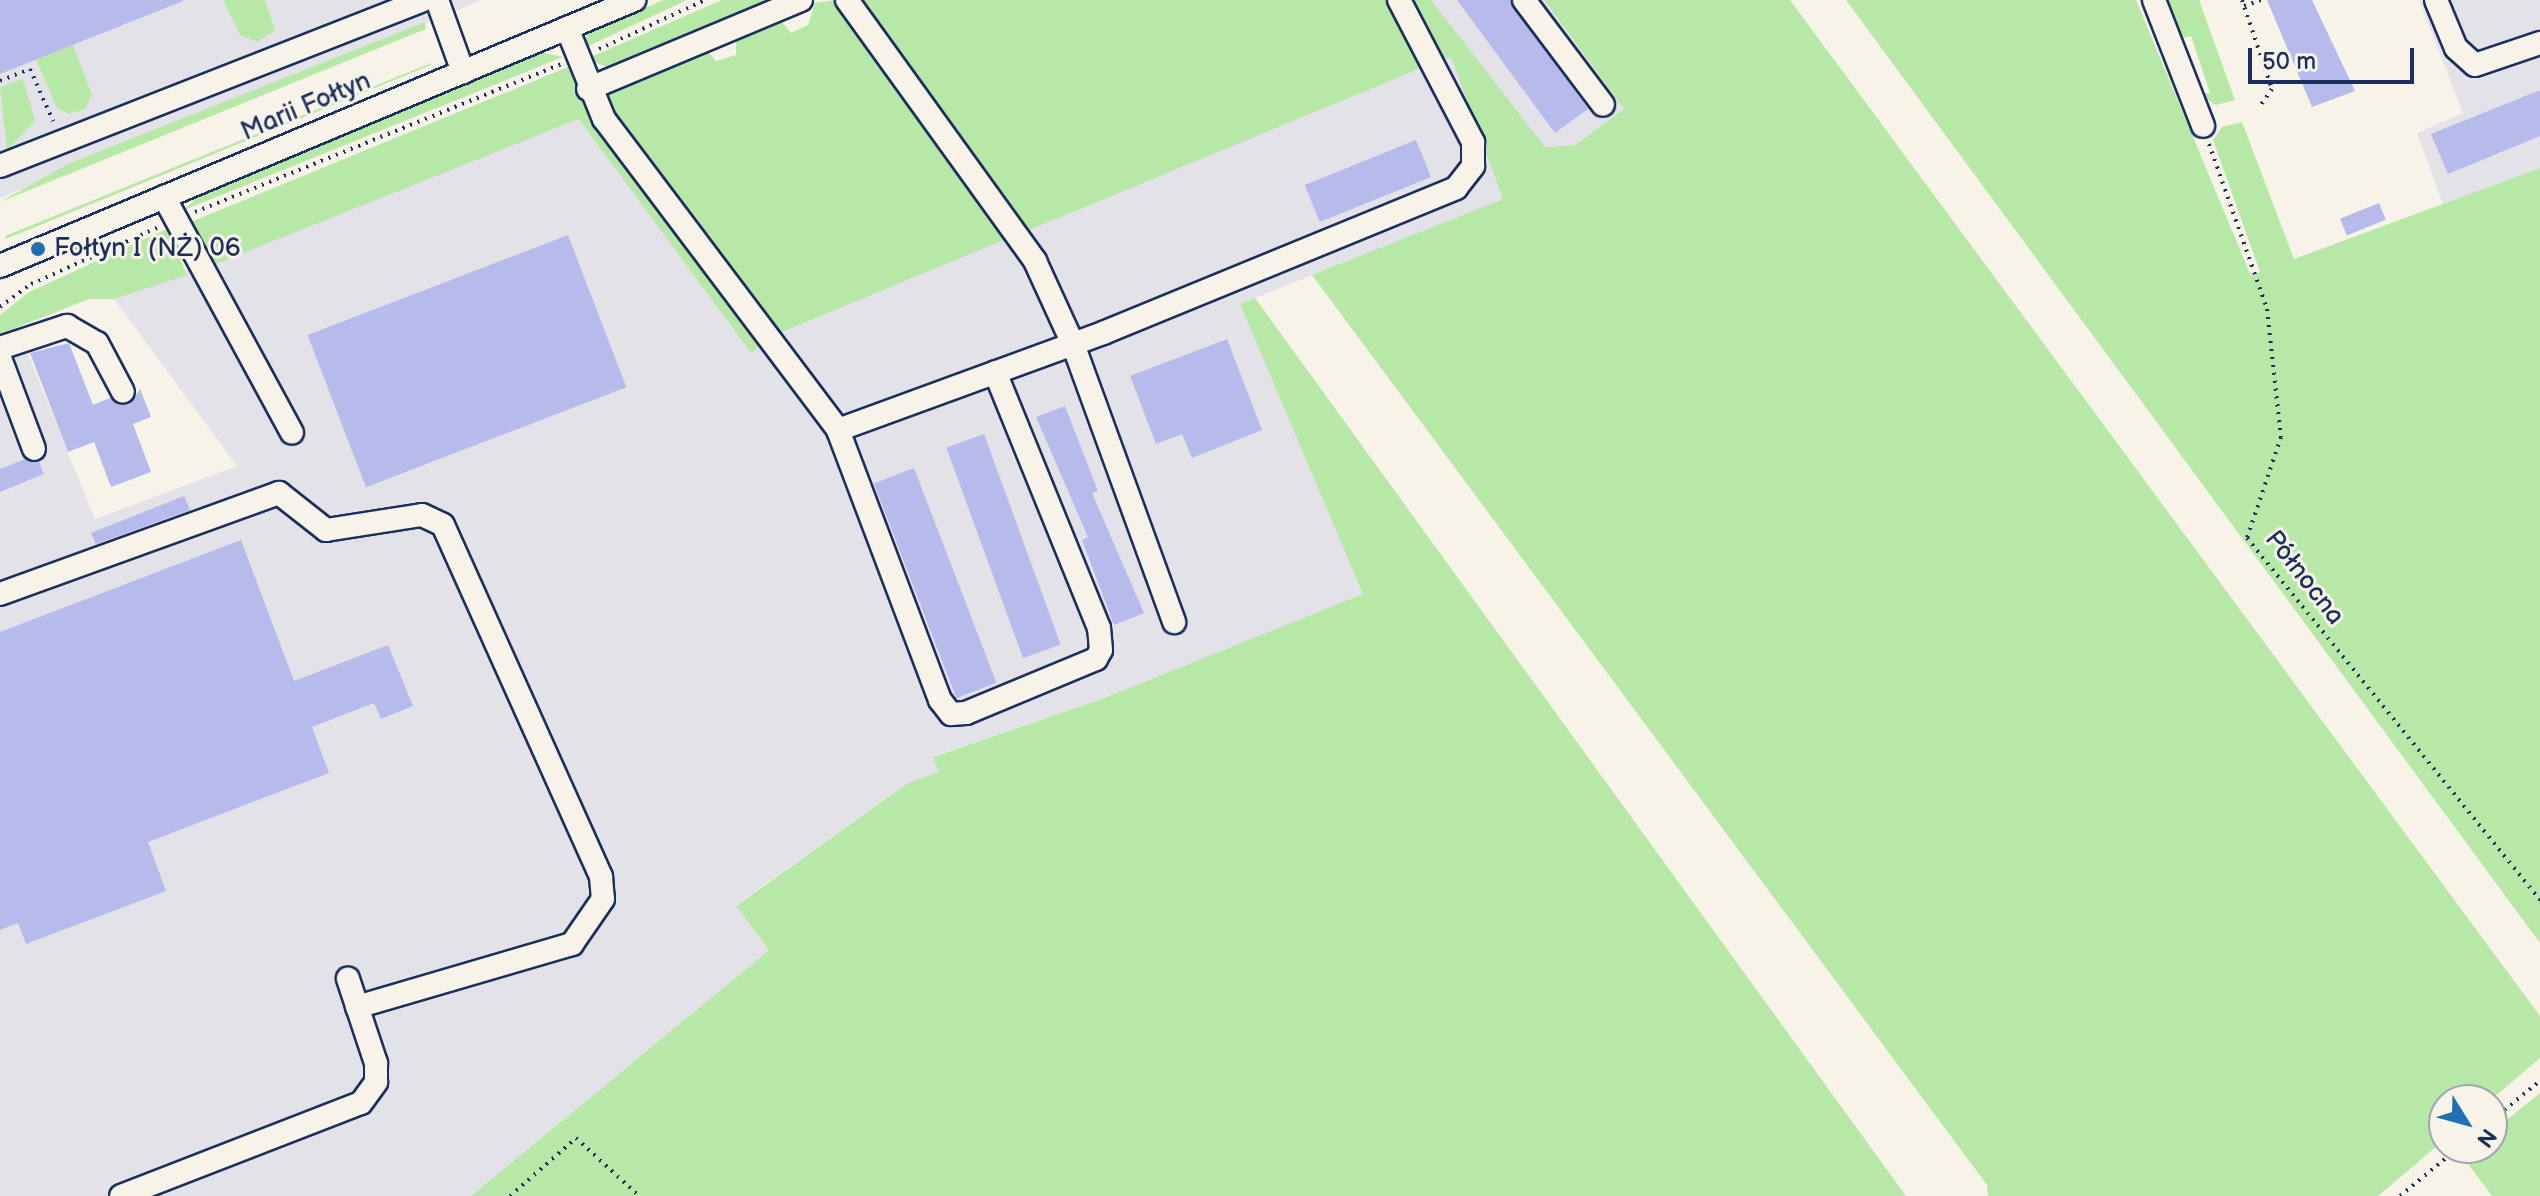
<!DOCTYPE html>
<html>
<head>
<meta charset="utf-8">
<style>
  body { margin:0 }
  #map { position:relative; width:2540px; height:1196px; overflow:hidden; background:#f7f3e8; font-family:"Balsamiq Sans",sans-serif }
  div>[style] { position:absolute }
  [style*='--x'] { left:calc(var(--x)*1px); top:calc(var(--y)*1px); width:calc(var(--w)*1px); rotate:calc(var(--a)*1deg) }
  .built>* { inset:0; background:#e4e2e9 }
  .green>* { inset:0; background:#b8e8a8 }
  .building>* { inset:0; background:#b6bbec; transform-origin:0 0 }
  .path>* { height:4px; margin-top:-2px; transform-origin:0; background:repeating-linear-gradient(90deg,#1b2f5e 0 2px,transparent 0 8px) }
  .roads { filter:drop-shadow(2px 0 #1b2f5e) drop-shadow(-2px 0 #1b2f5e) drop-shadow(0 2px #1b2f5e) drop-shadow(0 -2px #1b2f5e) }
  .minor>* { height:22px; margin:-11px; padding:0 11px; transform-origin:11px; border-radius:11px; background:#f7f3e8 }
  .dots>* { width:22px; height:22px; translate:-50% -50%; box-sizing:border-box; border:4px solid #f7f3e8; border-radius:50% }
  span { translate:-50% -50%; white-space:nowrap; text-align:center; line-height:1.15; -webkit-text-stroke:6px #f7f3e8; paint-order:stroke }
  .street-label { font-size:26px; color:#1b2f5e }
  .poi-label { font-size:26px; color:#1b2f5e }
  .left { translate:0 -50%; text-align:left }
  .north { position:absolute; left:2428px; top:1084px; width:80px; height:80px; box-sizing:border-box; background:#f7f3e8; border:2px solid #9fa5b1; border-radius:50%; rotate:127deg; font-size:22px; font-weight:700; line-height:32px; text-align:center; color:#1b2f5e }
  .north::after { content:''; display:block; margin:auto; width:28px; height:36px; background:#1f6fb2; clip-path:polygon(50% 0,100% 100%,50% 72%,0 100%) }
  .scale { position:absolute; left:2248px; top:48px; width:166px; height:36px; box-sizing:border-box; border:4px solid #1b2f5e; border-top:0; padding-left:10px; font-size:24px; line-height:28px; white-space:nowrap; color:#1b2f5e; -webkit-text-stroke:6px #f7f3e8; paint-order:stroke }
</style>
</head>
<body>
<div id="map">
  <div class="built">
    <div style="clip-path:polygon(0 0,482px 0,0 198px)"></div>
    <div style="clip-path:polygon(1431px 0,1544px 0,1625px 109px,1575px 145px,1544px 147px)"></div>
    <div style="clip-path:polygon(2419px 0,2540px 0,2540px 168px,2443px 204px,2417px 133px,2463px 113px)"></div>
    <div style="clip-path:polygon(1451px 56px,1504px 199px,1240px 304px,1364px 594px,1096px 701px,934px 756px,939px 772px,908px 783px,736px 905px,769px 950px,471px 1196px,0 1196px,0 334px,17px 327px,95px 519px,237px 466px,114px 299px,580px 119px,751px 353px,788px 326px)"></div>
  </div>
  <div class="green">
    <div style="clip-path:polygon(223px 0,265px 0,275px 31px,257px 42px,240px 35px)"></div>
    <div style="clip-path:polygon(663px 0,687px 0,582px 49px,588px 34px)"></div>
    <div style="clip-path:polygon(722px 0,776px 0,609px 68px,586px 59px)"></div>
    <div style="clip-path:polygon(835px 0,1004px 240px,777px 334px,606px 99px,613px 89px,706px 49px,716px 61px,736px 55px,736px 38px,779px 18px,791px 33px,808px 25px,815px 3px)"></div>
    <div style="clip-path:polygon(857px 0,1388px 0,1421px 68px,1027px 231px)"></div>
    <div style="clip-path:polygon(1412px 0,1431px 0,1545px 147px,1575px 145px,1624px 109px,1544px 0,1790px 0,2540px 1016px,2540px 1058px,2491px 1100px,2444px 1100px,2444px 1140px,2378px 1196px,1988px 1196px,1987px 1185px,1312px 275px,1503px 199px,1451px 57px,1441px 60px)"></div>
    <div style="clip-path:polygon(1846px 0,2136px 0,2251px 276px,2260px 272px,2213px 140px,2222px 127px,2242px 122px,2294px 259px,2540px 168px,2540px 943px)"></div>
    <div style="clip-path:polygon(2160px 0,2199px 0,2235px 100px,2216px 105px,2198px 94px,2210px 93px,2191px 36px,2175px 40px)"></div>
    <div style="clip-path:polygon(425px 22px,426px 29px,0 202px,68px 164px)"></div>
    <div style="clip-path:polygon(73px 45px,92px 95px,85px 109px,69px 114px,57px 108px,36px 60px)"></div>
    <div style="clip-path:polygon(540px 52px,563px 57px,184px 210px,200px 194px)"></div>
    <div style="clip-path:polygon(431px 63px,431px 65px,6px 239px,5px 236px)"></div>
    <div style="clip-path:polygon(568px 67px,591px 119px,762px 345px,751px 353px,579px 119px,206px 268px,186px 224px)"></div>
    <div style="clip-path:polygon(23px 79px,35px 121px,7px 150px,0 87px)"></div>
    <div style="clip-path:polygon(167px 229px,187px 275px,114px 299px,89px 299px,0 334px,0 315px,29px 292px)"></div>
    <div style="clip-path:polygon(1255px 298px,1906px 1196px,471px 1196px,769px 950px,736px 906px,908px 783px,939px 772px,933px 757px,1096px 701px,1363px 594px,1240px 304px)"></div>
    <div style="clip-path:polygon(2540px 1093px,2540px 1196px,2492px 1196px,2463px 1157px,2492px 1148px,2492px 1132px)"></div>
  </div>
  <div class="building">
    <div style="clip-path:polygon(0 0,183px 0,183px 1px,0 74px)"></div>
    <div style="clip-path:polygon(1457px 0,1510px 0,1588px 109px,1555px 133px)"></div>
    <div style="clip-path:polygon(2267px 0,2312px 0,2355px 91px,2312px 107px)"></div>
    <div style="clip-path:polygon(2540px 90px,2540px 136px,2448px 174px,2431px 134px)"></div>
    <div style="left:1416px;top:140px;width:40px;height:120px;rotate:68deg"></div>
    <div style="left:2379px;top:203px;width:18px;height:42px;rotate:68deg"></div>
    <div style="left:568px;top:235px;width:163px;height:279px;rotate:69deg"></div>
    <div style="clip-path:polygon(1227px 339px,1262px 430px,1192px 458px,1182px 434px,1156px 444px,1130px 376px)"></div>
    <div style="clip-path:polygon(69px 343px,93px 405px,110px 398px,129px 405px,140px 389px,151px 417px,133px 424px,151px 472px,111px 487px,94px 442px,68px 452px,30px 353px)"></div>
    <div style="clip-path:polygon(1065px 406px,1098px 491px,1092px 493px,1144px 613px,1114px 625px,1082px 540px,1088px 537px,1036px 417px)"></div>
    <div style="left:984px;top:434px;width:224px;height:40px;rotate:70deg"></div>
    <div style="clip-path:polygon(25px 459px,39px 462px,44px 474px,0 492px,0 469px)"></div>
    <div style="left:914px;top:468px;width:230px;height:43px;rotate:69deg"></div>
    <div style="clip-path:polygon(184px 496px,190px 510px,96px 544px,91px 533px)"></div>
    <div style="clip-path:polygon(241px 540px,294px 681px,388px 645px,413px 706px,381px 719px,374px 703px,312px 727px,329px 773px,148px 842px,166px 891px,26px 944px,18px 923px,0 930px,0 632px)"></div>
  </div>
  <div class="path">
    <div style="--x:2242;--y:0;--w:94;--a:71.4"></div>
    <div style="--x:2272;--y:89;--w:21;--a:125"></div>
    <div style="--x:2244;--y:6;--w:18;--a:-19"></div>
    <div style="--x:599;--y:49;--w:117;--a:-24.8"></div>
    <div style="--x:0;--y:81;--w:32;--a:-22"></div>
    <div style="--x:30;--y:69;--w:57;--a:66.1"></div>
    <div style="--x:2209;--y:144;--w:175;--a:70.6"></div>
    <div style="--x:2267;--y:309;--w:129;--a:83.8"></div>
    <div style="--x:2281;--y:437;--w:107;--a:108.6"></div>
    <div style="--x:2247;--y:538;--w:466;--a:51"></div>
    <div style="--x:195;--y:212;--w:395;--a:-22"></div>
    <div style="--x:0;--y:307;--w:39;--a:-37"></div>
    <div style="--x:31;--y:284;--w:138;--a:-24"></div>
    <div style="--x:2492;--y:1120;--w:62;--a:-39.1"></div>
    <div style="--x:510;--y:1196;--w:88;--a:-41.3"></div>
    <div style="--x:576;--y:1138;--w:86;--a:42.6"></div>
    <div style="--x:2400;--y:1196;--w:75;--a:-39.6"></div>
  </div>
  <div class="roads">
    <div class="minor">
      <div style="--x:437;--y:0;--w:77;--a:70.1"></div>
      <div style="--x:847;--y:0;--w:322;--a:54.2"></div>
      <div style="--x:1035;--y:261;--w:91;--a:65.4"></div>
      <div style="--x:1073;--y:344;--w:296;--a:70"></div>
      <div style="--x:1524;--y:0;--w:131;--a:53"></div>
      <div style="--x:2154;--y:0;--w:135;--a:68.7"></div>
      <div style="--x:2436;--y:0;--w:52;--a:67.4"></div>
      <div style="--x:2456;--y:48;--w:25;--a:42"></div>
      <div style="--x:2475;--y:65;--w:69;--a:-18.7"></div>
      <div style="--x:567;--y:28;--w:98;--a:67.9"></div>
      <div style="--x:604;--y:119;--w:389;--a:53"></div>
      <div style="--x:838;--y:430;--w:282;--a:-20.1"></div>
      <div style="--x:1103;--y:333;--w:382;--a:-22.3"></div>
      <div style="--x:1456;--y:188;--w:28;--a:-52"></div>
      <div style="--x:1473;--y:166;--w:24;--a:-90"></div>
      <div style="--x:1473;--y:142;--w:160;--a:-117.5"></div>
      <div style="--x:588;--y:89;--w:231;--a:-22.7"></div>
      <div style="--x:0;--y:166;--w:454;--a:-21.4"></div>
      <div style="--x:164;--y:197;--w:268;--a:61.5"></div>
      <div style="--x:0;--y:266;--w:688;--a:-22.76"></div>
      <div style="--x:0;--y:348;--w:71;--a:-18.2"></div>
      <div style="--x:67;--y:326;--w:34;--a:30"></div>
      <div style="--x:97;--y:343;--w:55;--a:62"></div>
      <div style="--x:0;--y:358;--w:97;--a:69.5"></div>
      <div style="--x:838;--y:430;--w:289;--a:69.3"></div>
      <div style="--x:940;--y:700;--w:18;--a:52"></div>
      <div style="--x:951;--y:714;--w:15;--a:-4"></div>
      <div style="--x:966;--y:713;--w:141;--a:-22.6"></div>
      <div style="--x:1096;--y:659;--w:10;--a:-61"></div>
      <div style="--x:1101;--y:650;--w:22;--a:-95"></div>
      <div style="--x:1099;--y:628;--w:276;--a:-112.1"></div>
      <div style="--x:0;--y:594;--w:297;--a:-19.9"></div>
      <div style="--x:279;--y:493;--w:60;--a:38.2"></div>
      <div style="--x:326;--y:530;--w:97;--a:-8.9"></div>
      <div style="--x:422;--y:515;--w:23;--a:25"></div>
      <div style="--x:443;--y:525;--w:386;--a:65.8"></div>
      <div style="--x:601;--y:877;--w:22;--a:85"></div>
      <div style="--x:603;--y:899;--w:55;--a:124.6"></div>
      <div style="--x:572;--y:944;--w:224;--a:163.7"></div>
      <div style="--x:121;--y:1196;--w:257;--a:-21.2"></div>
      <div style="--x:361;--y:1103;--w:26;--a:-54"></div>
      <div style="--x:376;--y:1082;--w:19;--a:-90"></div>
      <div style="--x:376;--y:1063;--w:89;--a:-108.4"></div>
    </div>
  </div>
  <div class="dots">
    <div style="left:38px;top:249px;background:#1f6fb2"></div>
  </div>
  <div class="street-label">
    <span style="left:306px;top:107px;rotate:-23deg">Marii Fołtyn</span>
    <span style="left:2304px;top:578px;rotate:52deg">Północna</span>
  </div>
  <div class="poi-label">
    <span class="left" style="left:54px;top:249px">Fołtyn I (NŻ) 06</span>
  </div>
  <div class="north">N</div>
  <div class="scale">50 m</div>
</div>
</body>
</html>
